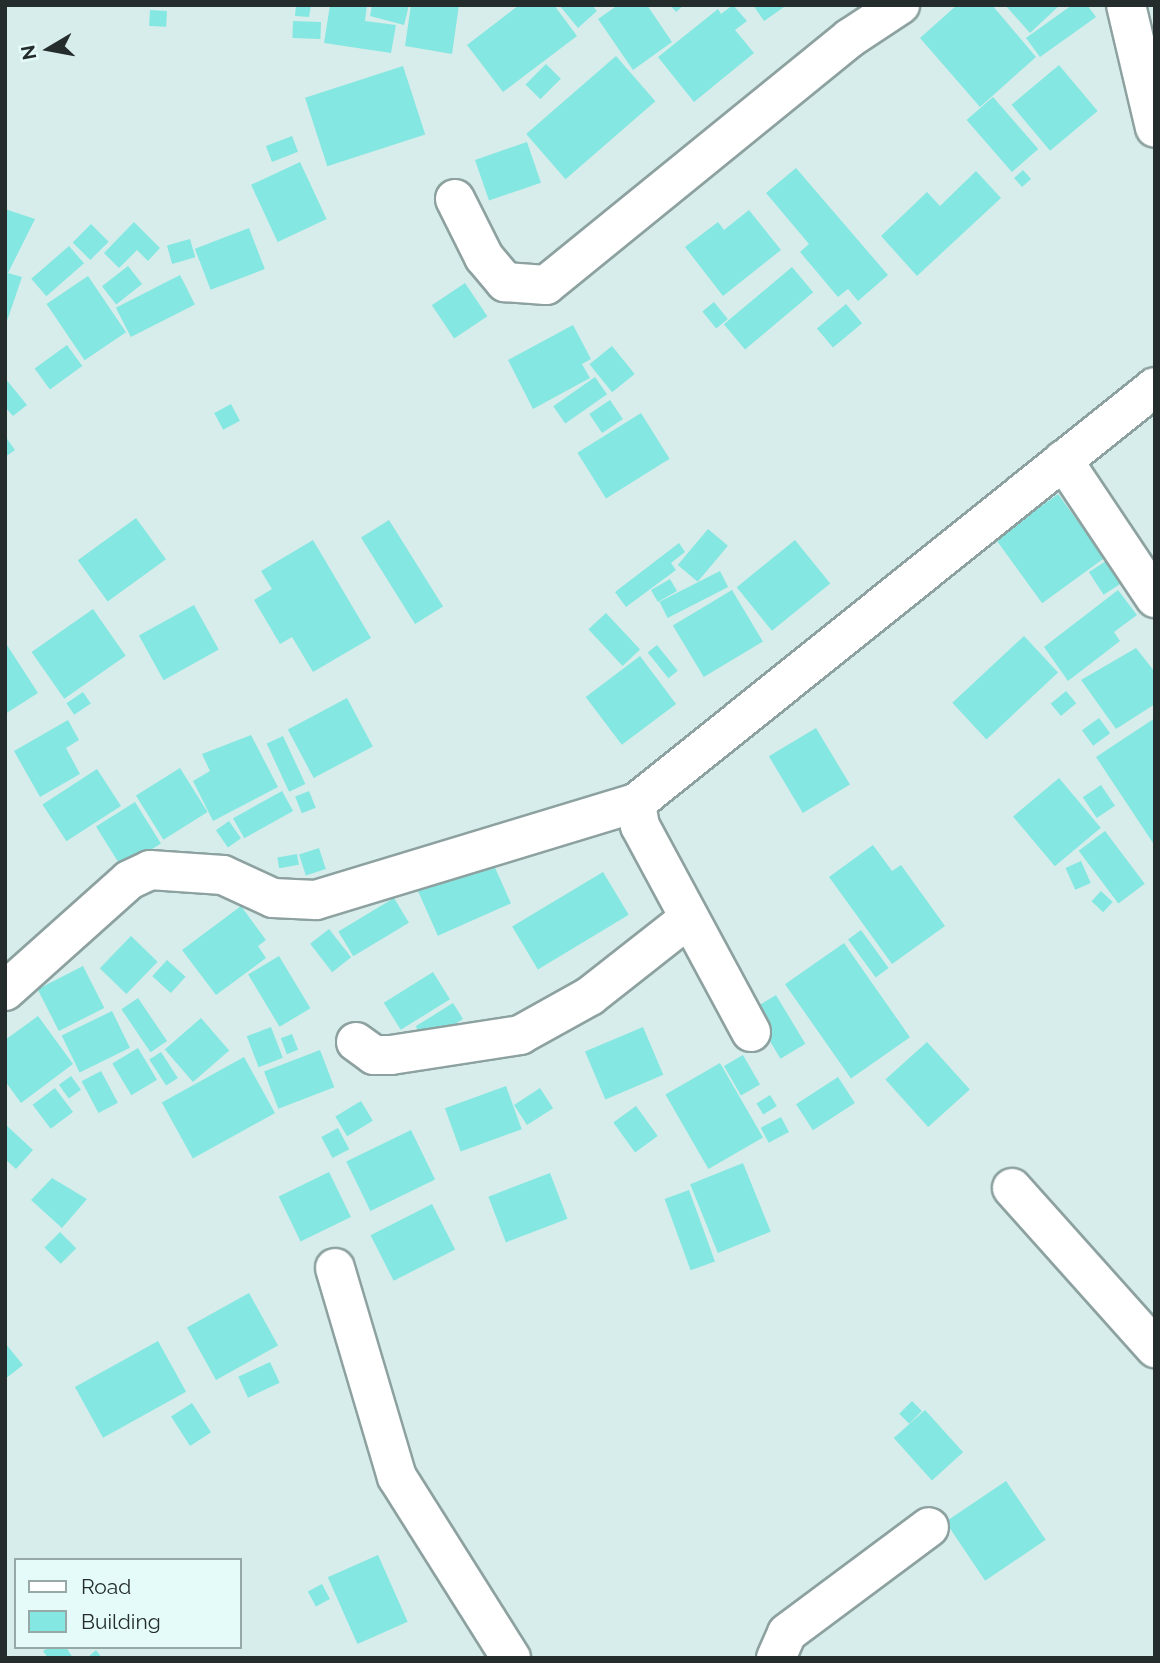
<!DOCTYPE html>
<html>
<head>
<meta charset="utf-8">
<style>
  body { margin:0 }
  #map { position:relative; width:1160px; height:1663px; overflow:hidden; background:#d7edeb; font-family:Raleway,sans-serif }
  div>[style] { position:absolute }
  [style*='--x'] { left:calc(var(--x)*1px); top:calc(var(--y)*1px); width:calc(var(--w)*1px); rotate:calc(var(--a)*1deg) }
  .building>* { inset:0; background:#85e7e1; transform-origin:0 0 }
  .roads { filter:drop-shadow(2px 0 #8da2a0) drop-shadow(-2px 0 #8da2a0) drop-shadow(0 2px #8da2a0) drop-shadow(0 -2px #8da2a0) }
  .minor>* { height:38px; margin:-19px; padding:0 19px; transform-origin:19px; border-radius:19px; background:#fff }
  span { translate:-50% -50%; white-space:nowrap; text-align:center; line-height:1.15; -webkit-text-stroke:5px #e4fbf9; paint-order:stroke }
  .frame { position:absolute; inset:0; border:7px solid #242d2c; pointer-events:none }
  .legend { position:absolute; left:14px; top:1558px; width:228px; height:91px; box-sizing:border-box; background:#e4fbf9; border:2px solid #97a9a7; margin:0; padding:9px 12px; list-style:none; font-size:21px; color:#242d2c }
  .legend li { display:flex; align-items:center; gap:14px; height:35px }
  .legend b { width:35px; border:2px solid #97a9a7 }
  .north { position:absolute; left:14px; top:14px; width:70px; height:70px; -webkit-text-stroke:5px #e4fbf9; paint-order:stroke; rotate:260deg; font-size:19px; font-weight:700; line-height:28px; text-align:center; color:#242d2c }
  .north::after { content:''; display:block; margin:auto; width:24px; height:32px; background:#242d2c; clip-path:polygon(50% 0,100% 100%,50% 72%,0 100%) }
</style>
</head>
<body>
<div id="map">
  <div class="building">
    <div style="clip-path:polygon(296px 5px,311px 5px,309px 17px,295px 16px)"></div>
    <div style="clip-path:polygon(330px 5px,367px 5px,365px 21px,396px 25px,391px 53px,324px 43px)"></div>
    <div style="clip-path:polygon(372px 5px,409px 5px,404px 25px,370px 16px)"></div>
    <div style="clip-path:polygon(411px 5px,459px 5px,452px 54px,405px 46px)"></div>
    <div style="clip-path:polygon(519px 5px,554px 5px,577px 36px,503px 92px,467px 45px)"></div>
    <div style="clip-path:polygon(559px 5px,592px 5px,597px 11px,578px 28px)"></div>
    <div style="clip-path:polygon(618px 5px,647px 5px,672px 42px,633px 70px,598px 19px)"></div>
    <div style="clip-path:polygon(670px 5px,684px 5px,676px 12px)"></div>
    <div style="clip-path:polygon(733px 5px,747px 21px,735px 30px,754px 53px,694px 102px,658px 57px,718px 9px,721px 14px)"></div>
    <div style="clip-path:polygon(753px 5px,787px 5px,764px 21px)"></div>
    <div style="clip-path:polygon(957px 5px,992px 5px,1036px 57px,980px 107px,920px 38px)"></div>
    <div style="clip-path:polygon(1005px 5px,1060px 5px,1030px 33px)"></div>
    <div style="clip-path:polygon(1072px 5px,1087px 5px,1096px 17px,1040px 57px,1026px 38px)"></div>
    <div style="left:150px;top:10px;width:17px;height:16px;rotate:3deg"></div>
    <div style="left:293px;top:21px;width:28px;height:17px;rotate:2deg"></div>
    <div style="left:616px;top:56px;width:60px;height:119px;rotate:49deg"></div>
    <div style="left:546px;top:64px;width:21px;height:29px;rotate:45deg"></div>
    <div style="left:1059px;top:65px;width:60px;height:62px;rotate:50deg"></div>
    <div style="left:403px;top:66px;width:72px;height:103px;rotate:72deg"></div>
    <div style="left:993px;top:97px;width:69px;height:35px;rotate:49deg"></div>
    <div style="left:292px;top:136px;width:17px;height:28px;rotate:69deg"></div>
    <div style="left:527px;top:142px;width:43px;height:55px;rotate:71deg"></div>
    <div style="left:300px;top:162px;width:63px;height:54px;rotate:65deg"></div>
    <div style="clip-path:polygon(796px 168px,888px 275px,858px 301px,848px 289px,838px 297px,800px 252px,809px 244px,766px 193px)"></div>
    <div style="left:1023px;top:170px;width:12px;height:12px;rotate:48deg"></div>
    <div style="clip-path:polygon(976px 171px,1001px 198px,917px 276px,881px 236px,927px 192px,940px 206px)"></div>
    <div style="clip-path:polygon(5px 209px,35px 219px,8px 273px,22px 277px,6px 324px)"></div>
    <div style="clip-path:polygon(749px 210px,781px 250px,723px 296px,685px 247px,718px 222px,724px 230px)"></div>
    <div style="clip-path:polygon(134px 222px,160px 248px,148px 261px,137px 250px,119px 268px,104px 253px)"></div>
    <div style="left:91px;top:224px;width:25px;height:26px;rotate:45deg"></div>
    <div style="left:249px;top:228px;width:44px;height:58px;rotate:69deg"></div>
    <div style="left:190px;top:239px;width:19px;height:24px;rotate:74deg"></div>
    <div style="left:69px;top:246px;width:23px;height:50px;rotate:49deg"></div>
    <div style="left:128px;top:266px;width:23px;height:33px;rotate:52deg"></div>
    <div style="left:792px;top:267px;width:33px;height:89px;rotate:50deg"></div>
    <div style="left:180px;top:275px;width:33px;height:72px;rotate:63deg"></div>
    <div style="left:88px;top:276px;width:68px;height:50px;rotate:56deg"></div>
    <div style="left:465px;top:283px;width:40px;height:40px;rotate:56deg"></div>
    <div style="left:714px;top:302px;width:22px;height:15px;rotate:51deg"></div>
    <div style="left:846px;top:304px;width:25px;height:38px;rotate:50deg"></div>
    <div style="clip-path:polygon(573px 325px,591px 359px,582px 364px,590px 378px,533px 409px,508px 360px)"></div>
    <div style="left:67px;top:345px;width:26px;height:40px;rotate:54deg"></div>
    <div style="left:612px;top:346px;width:36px;height:29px;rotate:51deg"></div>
    <div style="left:595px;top:377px;width:21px;height:51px;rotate:55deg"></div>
    <div style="clip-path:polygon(5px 378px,27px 405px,13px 416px,5px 407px)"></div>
    <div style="left:610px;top:400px;width:23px;height:25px;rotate:56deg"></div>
    <div style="left:231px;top:404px;width:19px;height:19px;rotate:62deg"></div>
    <div style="left:641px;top:413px;width:54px;height:75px;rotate:58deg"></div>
    <div style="clip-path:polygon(5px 436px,15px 450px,5px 457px)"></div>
    <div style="left:1058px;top:494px;width:79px;height:77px;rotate:54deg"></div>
    <div style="left:136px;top:518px;width:51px;height:72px;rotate:54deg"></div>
    <div style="left:389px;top:520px;width:102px;height:33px;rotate:58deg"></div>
    <div style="left:708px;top:529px;width:26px;height:47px;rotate:40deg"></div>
    <div style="clip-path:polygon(313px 540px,371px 638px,313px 672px,292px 637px,280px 644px,254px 600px,272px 589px,261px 571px)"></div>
    <div style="left:795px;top:540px;width:56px;height:75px;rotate:51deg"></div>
    <div style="clip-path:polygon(679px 543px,685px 552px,671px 563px,676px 570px,626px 607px,615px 592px)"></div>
    <div style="left:1109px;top:559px;width:27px;height:24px;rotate:57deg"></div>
    <div style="left:720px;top:571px;width:18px;height:68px;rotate:63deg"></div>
    <div style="left:670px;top:579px;width:14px;height:22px;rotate:60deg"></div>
    <div style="left:732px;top:590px;width:60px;height:69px;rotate:59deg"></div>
    <div style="clip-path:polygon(1118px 590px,1137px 615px,1114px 632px,1120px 641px,1068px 681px,1044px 647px)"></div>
    <div style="left:194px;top:605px;width:51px;height:63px;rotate:61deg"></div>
    <div style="left:93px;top:609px;width:57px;height:75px;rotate:55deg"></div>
    <div style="left:606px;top:613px;width:50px;height:24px;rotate:47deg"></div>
    <div style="left:1024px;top:636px;width:50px;height:98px;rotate:47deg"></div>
    <div style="clip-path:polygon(5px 642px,38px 693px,5px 714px)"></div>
    <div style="left:657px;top:645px;width:33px;height:12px;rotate:51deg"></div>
    <div style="clip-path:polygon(1136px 648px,1155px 672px,1155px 704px,1116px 729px,1081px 680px)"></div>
    <div style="left:640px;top:656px;width:60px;height:68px;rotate:53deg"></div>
    <div style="left:1066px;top:691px;width:16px;height:20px;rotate:50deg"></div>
    <div style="left:83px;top:692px;width:14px;height:20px;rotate:56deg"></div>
    <div style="left:347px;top:698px;width:55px;height:67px;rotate:62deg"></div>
    <div style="left:1099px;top:718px;width:19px;height:21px;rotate:54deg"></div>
    <div style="clip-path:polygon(1155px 718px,1155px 846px,1096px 757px)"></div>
    <div style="clip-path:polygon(68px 720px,79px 740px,66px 748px,80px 774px,40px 797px,14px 751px)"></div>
    <div style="left:816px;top:728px;width:66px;height:55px;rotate:59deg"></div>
    <div style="clip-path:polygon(251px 735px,278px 787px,213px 821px,193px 781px,210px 771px,202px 754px)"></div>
    <div style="left:283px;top:736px;width:53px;height:18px;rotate:65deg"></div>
    <div style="left:180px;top:768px;width:52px;height:52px;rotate:58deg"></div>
    <div style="left:97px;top:769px;width:44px;height:65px;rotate:57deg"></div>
    <div style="left:1059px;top:778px;width:65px;height:60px;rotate:50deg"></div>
    <div style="left:1101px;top:785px;width:25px;height:22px;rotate:56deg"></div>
    <div style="left:282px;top:791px;width:23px;height:56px;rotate:61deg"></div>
    <div style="left:309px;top:791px;width:18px;height:15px;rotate:68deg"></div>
    <div style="left:135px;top:802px;width:49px;height:46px;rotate:58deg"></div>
    <div style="left:229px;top:821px;width:21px;height:16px;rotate:55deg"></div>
    <div style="left:1105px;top:831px;width:66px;height:33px;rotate:53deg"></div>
    <div style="clip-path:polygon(873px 845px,892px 871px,901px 865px,945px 926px,892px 964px,829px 877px)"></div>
    <div style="left:319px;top:848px;width:22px;height:21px;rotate:72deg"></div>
    <div style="left:297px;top:854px;width:11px;height:20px;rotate:80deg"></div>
    <div style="left:489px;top:854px;width:54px;height:80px;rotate:66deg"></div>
    <div style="left:1081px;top:861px;width:24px;height:17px;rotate:66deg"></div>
    <div style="left:603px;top:872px;width:50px;height:106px;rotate:59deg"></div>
    <div style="left:1101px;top:891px;width:16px;height:14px;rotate:43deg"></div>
    <div style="left:394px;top:898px;width:29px;height:65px;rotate:59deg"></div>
    <div style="clip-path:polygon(241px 906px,266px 940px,258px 946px,266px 958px,216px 995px,182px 950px)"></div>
    <div style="left:329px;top:929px;width:36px;height:24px;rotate:52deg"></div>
    <div style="left:861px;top:930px;width:47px;height:16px;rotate:54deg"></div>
    <div style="left:131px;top:936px;width:37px;height:45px;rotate:44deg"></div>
    <div style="left:844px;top:943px;width:115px;height:72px;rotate:55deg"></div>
    <div style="left:279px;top:956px;width:61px;height:36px;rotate:59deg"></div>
    <div style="left:167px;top:960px;width:25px;height:22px;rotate:42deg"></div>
    <div style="left:83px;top:966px;width:47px;height:51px;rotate:63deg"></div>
    <div style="left:433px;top:972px;width:32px;height:58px;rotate:58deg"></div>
    <div style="left:776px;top:995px;width:57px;height:29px;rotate:59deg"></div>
    <div style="left:138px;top:998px;width:52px;height:20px;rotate:56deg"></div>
    <div style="left:453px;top:1003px;width:19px;height:44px;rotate:58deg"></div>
    <div style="left:112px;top:1011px;width:41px;height:56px;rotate:64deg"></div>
    <div style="clip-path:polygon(38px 1016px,73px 1064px,21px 1103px,5px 1081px,5px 1040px)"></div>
    <div style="left:201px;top:1018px;width:43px;height:48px;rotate:49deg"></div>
    <div style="left:271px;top:1027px;width:33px;height:26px;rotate:69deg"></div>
    <div style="left:643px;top:1027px;width:52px;height:63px;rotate:67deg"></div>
    <div style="left:292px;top:1034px;width:17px;height:12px;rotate:69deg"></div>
    <div style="left:927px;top:1042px;width:64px;height:56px;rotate:48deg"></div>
    <div style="left:138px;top:1048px;width:37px;height:30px;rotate:59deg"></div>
    <div style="left:320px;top:1050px;width:40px;height:60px;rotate:69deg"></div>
    <div style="left:161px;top:1052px;width:31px;height:14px;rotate:57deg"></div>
    <div style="left:743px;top:1055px;width:34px;height:22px;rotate:60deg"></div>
    <div style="left:244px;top:1057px;width:64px;height:94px;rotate:61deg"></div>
    <div style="left:720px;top:1063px;width:86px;height:63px;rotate:60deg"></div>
    <div style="left:101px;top:1071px;width:36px;height:22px;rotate:62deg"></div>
    <div style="left:71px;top:1076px;width:17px;height:15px;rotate:54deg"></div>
    <div style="left:838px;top:1077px;width:31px;height:50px;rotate:57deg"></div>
    <div style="left:506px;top:1086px;width:46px;height:65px;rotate:70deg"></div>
    <div style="left:55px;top:1088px;width:30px;height:28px;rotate:53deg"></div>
    <div style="left:540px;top:1088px;width:24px;height:31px;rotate:57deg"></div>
    <div style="left:770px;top:1095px;width:13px;height:16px;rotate:58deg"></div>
    <div style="left:361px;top:1101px;width:23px;height:30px;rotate:59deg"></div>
    <div style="left:636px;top:1106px;width:37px;height:28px;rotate:54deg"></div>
    <div style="left:781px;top:1117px;width:17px;height:23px;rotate:62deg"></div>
    <div style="clip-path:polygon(5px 1124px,33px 1150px,16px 1169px,5px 1159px)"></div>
    <div style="left:338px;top:1128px;width:24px;height:19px;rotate:62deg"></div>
    <div style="left:411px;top:1130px;width:55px;height:72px;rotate:64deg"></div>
    <div style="left:743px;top:1163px;width:74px;height:57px;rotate:68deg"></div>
    <div style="left:329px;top:1172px;width:50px;height:56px;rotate:64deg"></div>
    <div style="left:550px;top:1173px;width:49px;height:66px;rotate:69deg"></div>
    <div style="clip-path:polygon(52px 1178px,87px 1199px,62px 1228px,31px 1200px)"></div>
    <div style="left:689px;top:1190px;width:76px;height:26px;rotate:70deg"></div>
    <div style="left:432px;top:1204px;width:51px;height:69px;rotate:63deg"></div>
    <div style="left:60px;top:1232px;width:23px;height:22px;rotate:45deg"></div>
    <div style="left:249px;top:1293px;width:60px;height:71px;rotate:61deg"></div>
    <div style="left:158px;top:1341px;width:58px;height:95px;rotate:61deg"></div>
    <div style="clip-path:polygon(5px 1343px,23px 1365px,5px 1379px)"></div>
    <div style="left:270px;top:1362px;width:23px;height:35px;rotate:65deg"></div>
    <div style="left:912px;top:1401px;width:14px;height:18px;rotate:45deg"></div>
    <div style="left:192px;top:1403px;width:35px;height:25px;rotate:57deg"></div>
    <div style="left:925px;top:1410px;width:57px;height:42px;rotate:48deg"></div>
    <div style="left:1006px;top:1481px;width:71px;height:73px;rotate:56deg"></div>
    <div style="left:378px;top:1555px;width:73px;height:55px;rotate:66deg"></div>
    <div style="left:322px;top:1584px;width:17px;height:16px;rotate:62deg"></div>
    <div style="clip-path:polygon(49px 1647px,66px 1647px,73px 1658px,48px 1658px,43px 1651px)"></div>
    <div style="clip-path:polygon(96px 1650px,102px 1658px,87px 1658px)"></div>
  </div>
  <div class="roads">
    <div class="minor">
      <div style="--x:1126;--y:5;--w:126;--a:76.7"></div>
      <div style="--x:455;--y:199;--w:65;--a:63.4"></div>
      <div style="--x:484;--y:257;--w:33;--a:50"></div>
      <div style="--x:505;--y:282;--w:41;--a:4.2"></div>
      <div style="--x:546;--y:285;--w:392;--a:-39.1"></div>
      <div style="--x:850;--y:38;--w:60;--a:-33.4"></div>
      <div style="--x:1063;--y:460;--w:166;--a:56.3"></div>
      <div style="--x:5;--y:991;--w:166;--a:-41.8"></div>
      <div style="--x:129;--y:880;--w:23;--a:-25"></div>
      <div style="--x:150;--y:870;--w:73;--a:3.9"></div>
      <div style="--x:223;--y:875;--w:55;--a:24.7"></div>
      <div style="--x:273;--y:898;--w:43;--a:2.7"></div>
      <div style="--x:316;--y:900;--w:334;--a:-16.9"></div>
      <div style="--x:751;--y:1032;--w:234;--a:-118.3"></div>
      <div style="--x:640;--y:826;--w:23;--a:-100"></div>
      <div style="--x:636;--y:803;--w:665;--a:-38.71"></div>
      <div style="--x:356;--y:1042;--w:22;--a:36"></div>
      <div style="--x:374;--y:1055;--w:17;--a:0"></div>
      <div style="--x:391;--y:1055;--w:131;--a:-8.8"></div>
      <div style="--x:520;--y:1035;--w:80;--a:-29.1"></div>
      <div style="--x:590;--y:996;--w:126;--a:-38.2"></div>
      <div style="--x:1012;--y:1188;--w:215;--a:48.2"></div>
      <div style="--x:335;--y:1268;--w:218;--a:73.5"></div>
      <div style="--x:397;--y:1477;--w:214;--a:57.8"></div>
      <div style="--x:776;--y:1658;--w:27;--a:-66"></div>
      <div style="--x:787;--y:1633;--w:177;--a:-36.7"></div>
    </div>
  </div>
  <div class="frame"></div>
  <ul class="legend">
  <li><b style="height:9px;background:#fff"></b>Road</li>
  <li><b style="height:19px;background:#85e7e1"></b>Building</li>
  </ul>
  <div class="north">N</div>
</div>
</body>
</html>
